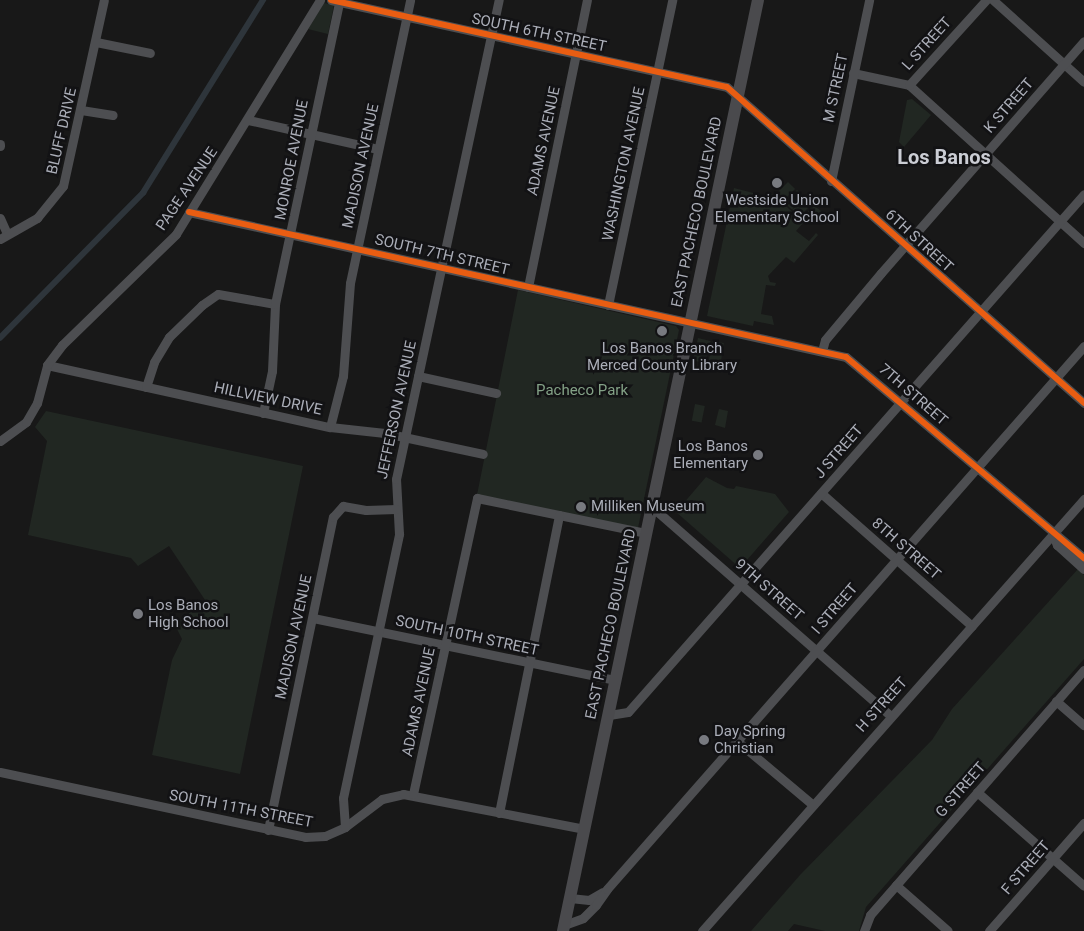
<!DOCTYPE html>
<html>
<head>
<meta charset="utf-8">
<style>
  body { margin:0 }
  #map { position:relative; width:1084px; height:931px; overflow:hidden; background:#181818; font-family:Roboto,sans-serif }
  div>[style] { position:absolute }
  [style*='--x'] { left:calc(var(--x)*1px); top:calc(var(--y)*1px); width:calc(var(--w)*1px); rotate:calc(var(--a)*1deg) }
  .green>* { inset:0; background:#212722; transform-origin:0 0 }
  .canal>* { height:5.5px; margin:-2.75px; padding:0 2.75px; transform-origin:2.75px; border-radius:2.75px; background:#2e353b }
  .minor>* { height:9px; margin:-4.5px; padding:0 4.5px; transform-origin:4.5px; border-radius:4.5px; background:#4d4e51 }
  .highway>* { height:12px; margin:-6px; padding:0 6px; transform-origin:6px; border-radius:6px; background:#4a4a4d }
  .cycleway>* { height:6px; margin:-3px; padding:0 3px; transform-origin:3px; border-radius:3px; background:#e95d12 }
  .dots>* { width:14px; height:14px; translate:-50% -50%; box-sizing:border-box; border:2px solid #121214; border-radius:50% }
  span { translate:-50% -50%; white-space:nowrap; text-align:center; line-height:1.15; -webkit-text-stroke:5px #121214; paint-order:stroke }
  .street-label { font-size:15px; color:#abaeb8 }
  .poi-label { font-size:15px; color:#abaeb8 }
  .right { translate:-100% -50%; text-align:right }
  .left { translate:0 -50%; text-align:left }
  .park-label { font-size:15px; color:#83a186 }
  .district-label { font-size:20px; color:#cbcdd4; font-weight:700 }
</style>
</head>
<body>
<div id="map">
  <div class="green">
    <div style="clip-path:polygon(324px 3px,334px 5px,328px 34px,308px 29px)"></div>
    <div style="clip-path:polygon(912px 99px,931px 115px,904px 147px,899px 142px,907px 100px)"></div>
    <div style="left:788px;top:182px;width:10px;height:18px;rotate:45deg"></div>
    <div style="clip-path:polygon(734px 188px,765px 196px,772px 194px,804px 222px,796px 231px,809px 241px,816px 233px,818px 235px,794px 263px,786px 257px,768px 276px,770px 282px,776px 283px,775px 286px,766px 285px,761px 314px,772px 316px,774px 325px,754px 321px,753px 326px,707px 316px)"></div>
    <div style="left:797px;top:190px;width:9px;height:18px;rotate:41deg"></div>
    <div style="left:805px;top:197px;width:10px;height:18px;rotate:45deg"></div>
    <div style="left:813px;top:205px;width:10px;height:17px;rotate:37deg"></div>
    <div style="clip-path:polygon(518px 290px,676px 326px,679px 330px,638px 528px,477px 495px)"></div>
    <div style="left:698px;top:338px;width:13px;height:23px;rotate:13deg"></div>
    <div style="left:712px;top:341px;width:12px;height:24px;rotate:9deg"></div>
    <div style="left:695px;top:404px;width:10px;height:17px;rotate:11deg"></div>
    <div style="clip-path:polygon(719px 409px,728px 411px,725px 428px,715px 425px)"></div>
    <div style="clip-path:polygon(46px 411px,303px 466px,240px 774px,152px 755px,172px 660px,182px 639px,175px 625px,205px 600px,169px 546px,138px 566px,131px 558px,28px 535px,47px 441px,35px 427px)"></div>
    <div style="clip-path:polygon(706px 477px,727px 488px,734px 489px,736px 486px,775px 494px,789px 512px,740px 568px,676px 512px)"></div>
    <div style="clip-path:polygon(1078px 569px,1084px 575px,1084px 659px,866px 907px,859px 931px,825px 931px,794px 924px,788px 931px,751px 931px,800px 875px,932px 740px,952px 709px)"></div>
  </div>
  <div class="canal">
    <div style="--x:0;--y:338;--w:204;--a:-45.4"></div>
    <div style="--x:143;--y:193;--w:227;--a:-58.1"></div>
  </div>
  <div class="minor">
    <div style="--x:331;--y:0;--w:405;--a:12.4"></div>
    <div style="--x:727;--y:87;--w:477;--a:41.5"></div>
    <div style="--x:993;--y:0;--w:122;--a:42"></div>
    <div style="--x:96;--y:42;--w:55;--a:11.5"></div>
    <div style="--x:853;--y:73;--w:57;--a:12.1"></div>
    <div style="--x:909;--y:85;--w:236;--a:42.1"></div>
    <div style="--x:909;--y:85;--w:115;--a:-47.8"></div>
    <div style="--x:81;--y:110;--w:32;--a:9"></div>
    <div style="--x:248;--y:120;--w:133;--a:12.6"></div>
    <div style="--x:0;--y:146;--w:2;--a:-90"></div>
    <div style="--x:831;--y:181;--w:185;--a:-78.1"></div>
    <div style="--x:189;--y:212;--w:673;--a:12.45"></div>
    <div style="--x:846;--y:357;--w:312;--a:40.2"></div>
    <div style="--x:0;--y:218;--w:17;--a:66"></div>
    <div style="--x:0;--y:239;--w:43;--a:-29.6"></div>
    <div style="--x:37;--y:218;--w:41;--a:-50.9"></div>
    <div style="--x:63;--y:186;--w:190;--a:-77.6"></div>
    <div style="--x:528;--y:287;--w:293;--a:-78.4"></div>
    <div style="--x:608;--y:305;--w:312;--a:-78.1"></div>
    <div style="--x:822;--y:351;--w:11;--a:-75"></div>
    <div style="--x:825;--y:340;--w:87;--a:-50.1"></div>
    <div style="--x:881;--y:273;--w:308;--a:-48.8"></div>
    <div style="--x:47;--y:365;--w:290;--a:12.4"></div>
    <div style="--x:330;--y:427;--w:55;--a:6.2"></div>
    <div style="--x:385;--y:433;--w:100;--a:12.1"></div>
    <div style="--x:418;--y:376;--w:80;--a:12.3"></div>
    <div style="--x:146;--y:387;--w:26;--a:-72"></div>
    <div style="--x:154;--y:362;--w:29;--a:-59"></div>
    <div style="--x:169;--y:337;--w:46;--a:-44.1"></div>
    <div style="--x:202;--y:305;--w:19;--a:-35"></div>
    <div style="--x:218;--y:294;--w:58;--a:10"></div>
    <div style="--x:263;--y:413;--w:43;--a:-77.9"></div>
    <div style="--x:272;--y:371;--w:67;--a:-87.4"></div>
    <div style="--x:275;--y:304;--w:309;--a:-78"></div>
    <div style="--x:330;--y:427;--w:53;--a:-75.7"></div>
    <div style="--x:343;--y:376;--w:93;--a:-85.7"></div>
    <div style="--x:350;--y:283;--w:289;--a:-78"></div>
    <div style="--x:0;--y:441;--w:32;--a:-36"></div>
    <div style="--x:26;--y:422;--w:22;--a:-60"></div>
    <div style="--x:37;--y:403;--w:39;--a:-75"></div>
    <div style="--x:47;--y:365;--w:25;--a:-53"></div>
    <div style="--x:62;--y:345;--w:159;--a:-44.2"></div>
    <div style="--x:176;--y:234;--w:275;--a:-58.4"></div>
    <div style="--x:821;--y:493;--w:201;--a:41.4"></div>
    <div style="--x:651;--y:506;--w:317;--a:41.2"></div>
    <div style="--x:1053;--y:535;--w:11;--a:68"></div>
    <div style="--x:1057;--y:545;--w:36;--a:42"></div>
    <div style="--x:313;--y:618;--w:309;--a:11.6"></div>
    <div style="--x:1056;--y:701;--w:37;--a:41"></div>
    <div style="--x:609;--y:715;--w:19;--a:-9"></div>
    <div style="--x:628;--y:712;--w:690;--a:-48.64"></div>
    <div style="--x:737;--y:741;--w:99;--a:40.1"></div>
    <div style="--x:0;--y:772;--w:312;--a:12"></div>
    <div style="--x:305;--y:837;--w:20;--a:-3"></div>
    <div style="--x:325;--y:836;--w:22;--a:-24"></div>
    <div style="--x:345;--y:827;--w:46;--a:-37.1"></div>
    <div style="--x:382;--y:799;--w:22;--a:-13"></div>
    <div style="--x:403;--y:794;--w:185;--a:10.9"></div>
    <div style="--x:977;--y:792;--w:142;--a:41.3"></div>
    <div style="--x:413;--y:794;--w:303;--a:-77.8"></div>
    <div style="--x:477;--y:498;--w:173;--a:11.7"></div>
    <div style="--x:499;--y:813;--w:304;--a:-78.6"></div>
    <div style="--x:345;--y:827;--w:29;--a:-94"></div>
    <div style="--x:343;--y:798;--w:270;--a:-78"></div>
    <div style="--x:399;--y:534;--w:55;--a:-93.1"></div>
    <div style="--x:396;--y:479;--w:490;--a:-77.9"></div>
    <div style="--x:268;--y:830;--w:320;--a:-78.3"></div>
    <div style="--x:333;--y:517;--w:15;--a:-48"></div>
    <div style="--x:343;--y:506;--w:23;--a:10"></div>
    <div style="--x:366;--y:510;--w:30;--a:-2"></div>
    <div style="--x:896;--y:885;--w:69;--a:41.5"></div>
    <div style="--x:570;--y:898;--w:19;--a:6"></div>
    <div style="--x:589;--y:900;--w:16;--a:-30"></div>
    <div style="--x:564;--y:925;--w:20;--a:-20"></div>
    <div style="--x:583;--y:918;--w:18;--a:-45"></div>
    <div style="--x:596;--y:905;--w:19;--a:-55"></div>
    <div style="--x:607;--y:889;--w:723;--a:-48.7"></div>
    <div style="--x:702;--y:931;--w:577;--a:-48.51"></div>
    <div style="--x:864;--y:931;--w:17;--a:-69"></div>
    <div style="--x:870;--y:915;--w:325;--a:-48.9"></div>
    <div style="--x:989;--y:931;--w:144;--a:-48.7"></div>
  </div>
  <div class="highway">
    <div style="--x:563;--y:931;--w:951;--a:-78.17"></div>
  </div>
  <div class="cycleway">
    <div style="--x:331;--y:0;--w:405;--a:12.4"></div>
    <div style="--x:727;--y:87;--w:477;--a:41.5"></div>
    <div style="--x:189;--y:212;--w:673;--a:12.45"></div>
    <div style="--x:846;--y:357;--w:312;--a:40.2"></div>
  </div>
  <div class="dots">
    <div style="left:777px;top:183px;background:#787a80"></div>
    <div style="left:662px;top:331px;background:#787a80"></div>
    <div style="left:758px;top:455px;background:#787a80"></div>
    <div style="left:581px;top:507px;background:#787a80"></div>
    <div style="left:138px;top:614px;background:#787a80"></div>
    <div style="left:704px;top:740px;background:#787a80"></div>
  </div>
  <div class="street-label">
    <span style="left:539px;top:33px;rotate:12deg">SOUTH 6TH STREET</span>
    <span style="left:927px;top:44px;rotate:-48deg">L STREET</span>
    <span style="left:836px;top:88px;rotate:-78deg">M STREET</span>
    <span style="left:1009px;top:106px;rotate:-49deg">K STREET</span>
    <span style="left:62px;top:131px;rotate:-77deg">BLUFF DRIVE</span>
    <span style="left:544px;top:141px;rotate:-78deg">ADAMS AVENUE</span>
    <span style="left:292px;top:160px;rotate:-79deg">MONROE AVENUE</span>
    <span style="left:624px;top:164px;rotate:-78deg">WASHINGTON AVENUE</span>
    <span style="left:361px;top:166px;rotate:-78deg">MADISON AVENUE</span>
    <span style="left:187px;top:189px;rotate:-56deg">PAGE AVENUE</span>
    <span style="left:697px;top:212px;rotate:-78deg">EAST PACHECO BOULEVARD</span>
    <span style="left:919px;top:241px;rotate:42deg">6TH STREET</span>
    <span style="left:442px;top:255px;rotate:13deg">SOUTH 7TH STREET</span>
    <span style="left:913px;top:395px;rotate:41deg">7TH STREET</span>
    <span style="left:268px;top:399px;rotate:12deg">HILLVIEW DRIVE</span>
    <span style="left:397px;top:410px;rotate:-78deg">JEFFERSON AVENUE</span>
    <span style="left:839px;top:452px;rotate:-49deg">J STREET</span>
    <span style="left:906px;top:549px;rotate:41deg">8TH STREET</span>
    <span style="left:769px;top:590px;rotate:41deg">9TH STREET</span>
    <span style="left:835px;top:609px;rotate:-49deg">I STREET</span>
    <span style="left:611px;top:624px;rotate:-78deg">EAST PACHECO BOULEVARD</span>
    <span style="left:467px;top:636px;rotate:12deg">SOUTH 10TH STREET</span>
    <span style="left:294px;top:637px;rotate:-78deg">MADISON AVENUE</span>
    <span style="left:419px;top:702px;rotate:-78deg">ADAMS AVENUE</span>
    <span style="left:882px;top:705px;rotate:-48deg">H STREET</span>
    <span style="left:961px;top:790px;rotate:-49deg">G STREET</span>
    <span style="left:241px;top:809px;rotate:11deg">SOUTH 11TH STREET</span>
    <span style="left:1026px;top:868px;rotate:-49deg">F STREET</span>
  </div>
  <div class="poi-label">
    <span style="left:777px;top:209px">Westside Union<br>Elementary School</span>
    <span style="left:662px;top:357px">Los Banos Branch<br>Merced County Library</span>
    <span class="right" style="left:748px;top:455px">Los Banos<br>Elementary</span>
    <span class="left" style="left:591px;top:507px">Milliken Museum</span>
    <span class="left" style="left:148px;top:614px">Los Banos<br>High School</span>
    <span class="left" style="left:714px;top:740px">Day Spring<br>Christian</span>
  </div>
  <div class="park-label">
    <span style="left:582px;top:391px">Pacheco Park</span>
  </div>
  <div class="district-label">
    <span style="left:944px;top:157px">Los Banos</span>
  </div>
</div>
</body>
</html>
